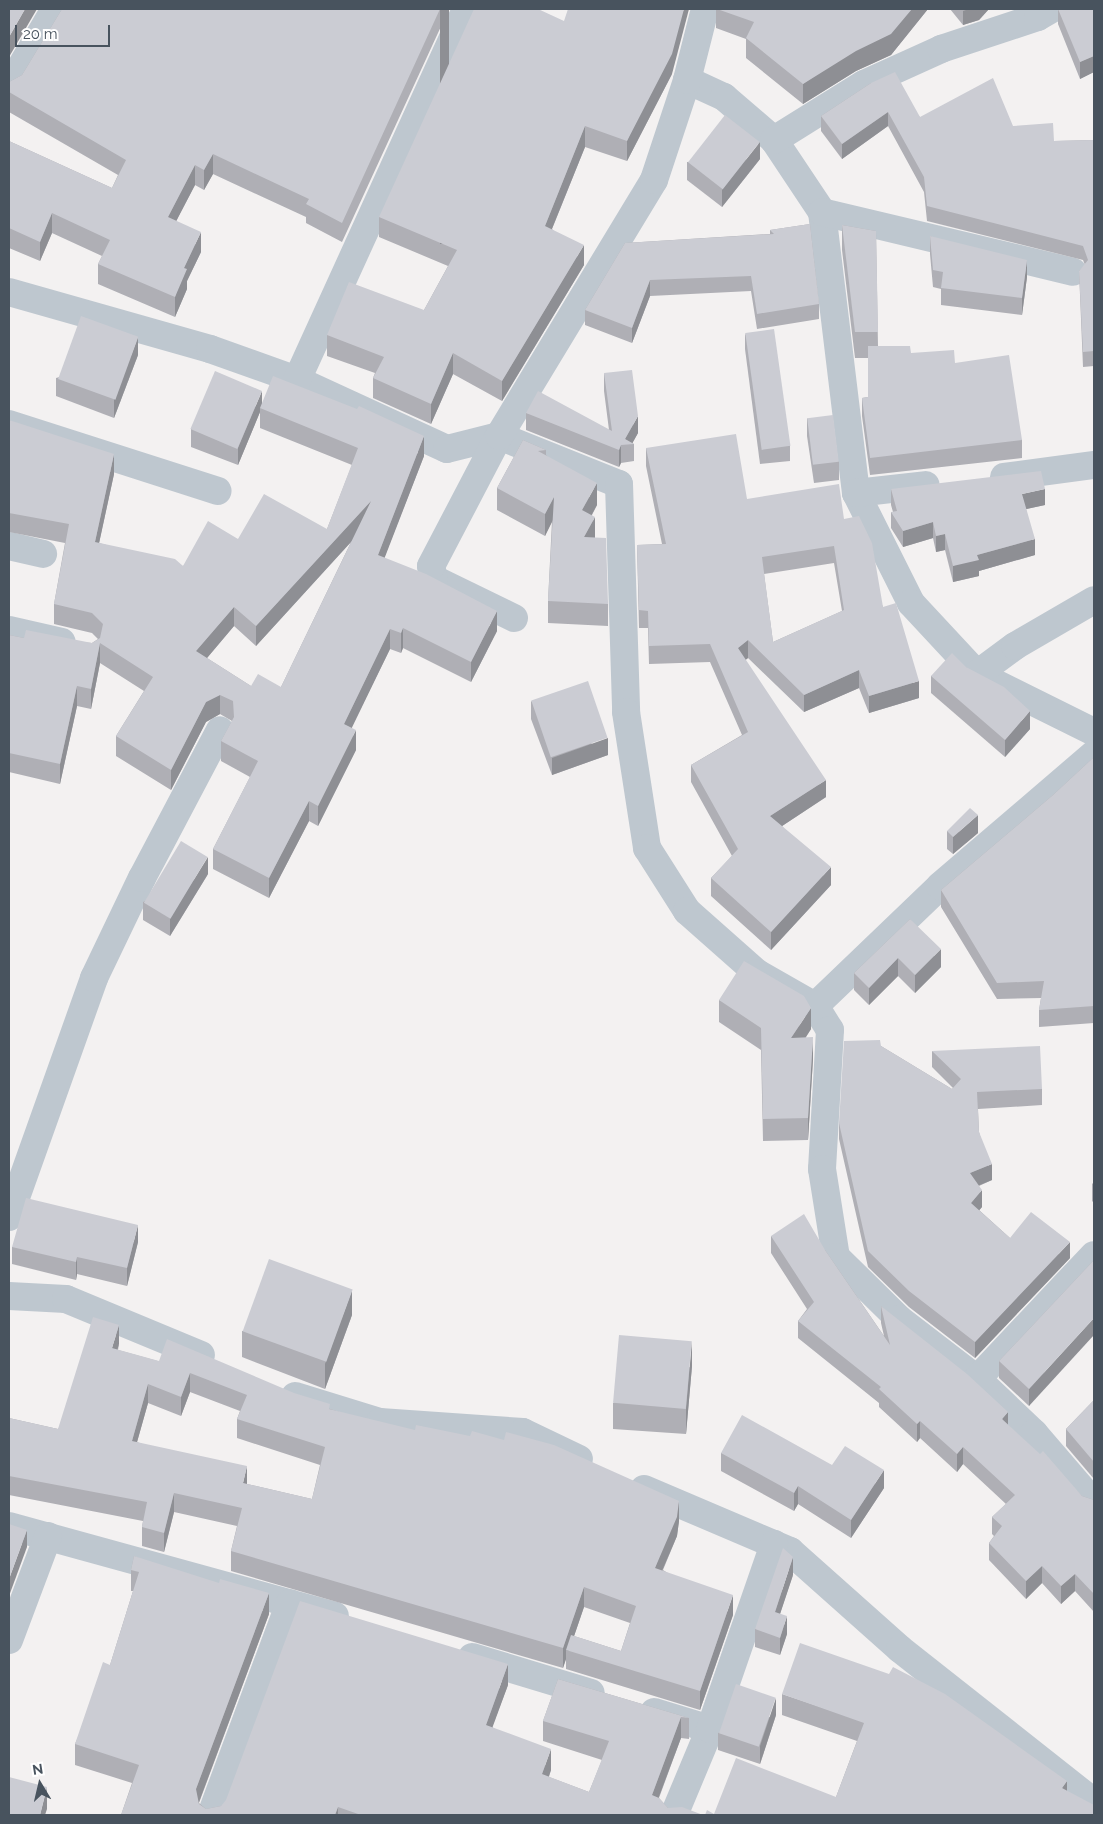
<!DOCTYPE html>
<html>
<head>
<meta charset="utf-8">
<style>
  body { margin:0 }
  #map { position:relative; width:1103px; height:1824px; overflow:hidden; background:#f3f1f1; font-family:Raleway,sans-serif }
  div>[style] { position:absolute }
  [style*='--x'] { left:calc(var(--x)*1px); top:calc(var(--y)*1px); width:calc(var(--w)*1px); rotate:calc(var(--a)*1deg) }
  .minor>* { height:28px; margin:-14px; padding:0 14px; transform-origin:14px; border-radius:14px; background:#bec7cf }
  .wall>* { inset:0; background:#afafb5 }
  .shaded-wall>* { inset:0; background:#8e8f94; transform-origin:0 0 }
  .building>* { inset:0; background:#cbccd3; transform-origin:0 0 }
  span { translate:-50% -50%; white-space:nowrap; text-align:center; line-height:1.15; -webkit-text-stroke:4.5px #fff; paint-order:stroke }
  .frame { position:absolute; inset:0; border:10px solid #48535e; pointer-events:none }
  .north { position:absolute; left:15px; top:1759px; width:50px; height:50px; -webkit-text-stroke:4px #fff; paint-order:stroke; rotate:351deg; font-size:14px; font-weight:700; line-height:20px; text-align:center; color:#48535e }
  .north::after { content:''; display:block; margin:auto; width:18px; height:22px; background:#48535e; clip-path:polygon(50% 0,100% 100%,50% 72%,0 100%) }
  .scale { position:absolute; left:15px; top:25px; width:95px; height:22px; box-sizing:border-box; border:2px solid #48535e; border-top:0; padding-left:6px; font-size:15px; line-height:18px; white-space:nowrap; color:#48535e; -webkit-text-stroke:4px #fff; paint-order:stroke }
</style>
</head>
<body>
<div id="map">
  <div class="minor">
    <div style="--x:687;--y:80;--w:41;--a:24.7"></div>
    <div style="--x:724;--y:97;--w:66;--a:40.7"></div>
    <div style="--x:774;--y:140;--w:87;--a:56.3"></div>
    <div style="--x:822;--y:212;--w:283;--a:83.1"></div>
    <div style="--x:856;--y:493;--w:123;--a:63.4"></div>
    <div style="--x:911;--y:603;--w:97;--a:47.1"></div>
    <div style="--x:977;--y:674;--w:131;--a:26.4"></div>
    <div style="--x:9;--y:87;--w:91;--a:-59.5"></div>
    <div style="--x:774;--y:140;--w:106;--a:-31.9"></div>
    <div style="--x:864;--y:84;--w:85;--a:-24.4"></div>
    <div style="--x:941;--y:49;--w:102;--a:-18.3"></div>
    <div style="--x:1038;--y:17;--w:16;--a:-30"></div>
    <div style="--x:822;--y:212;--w:258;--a:13.4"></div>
    <div style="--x:9;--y:292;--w:209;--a:15.8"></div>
    <div style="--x:210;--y:349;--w:92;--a:19.6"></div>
    <div style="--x:297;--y:380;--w:165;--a:24.7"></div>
    <div style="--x:447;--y:449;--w:54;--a:-14"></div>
    <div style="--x:499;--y:436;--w:129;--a:21.8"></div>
    <div style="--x:619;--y:484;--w:228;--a:88.2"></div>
    <div style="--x:626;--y:712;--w:138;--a:81.2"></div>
    <div style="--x:647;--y:848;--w:75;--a:57.6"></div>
    <div style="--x:687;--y:911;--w:94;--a:41.5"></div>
    <div style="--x:757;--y:973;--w:67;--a:29.6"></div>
    <div style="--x:815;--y:1006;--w:28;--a:58"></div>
    <div style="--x:830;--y:1030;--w:139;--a:93.3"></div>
    <div style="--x:822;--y:1169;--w:89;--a:81"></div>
    <div style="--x:836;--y:1257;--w:88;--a:44.5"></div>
    <div style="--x:899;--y:1319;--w:98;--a:37.6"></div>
    <div style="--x:977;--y:1379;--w:79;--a:43.5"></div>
    <div style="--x:1034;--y:1433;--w:92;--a:49.4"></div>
    <div style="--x:297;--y:380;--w:408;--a:-65.5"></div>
    <div style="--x:9;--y:424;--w:219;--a:17.8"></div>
    <div style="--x:1004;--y:477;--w:91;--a:-7.6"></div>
    <div style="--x:856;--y:493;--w:70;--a:-6.5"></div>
    <div style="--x:9;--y:546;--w:35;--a:13"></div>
    <div style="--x:514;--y:618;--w:89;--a:-154"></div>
    <div style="--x:434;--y:579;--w:13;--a:-103"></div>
    <div style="--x:431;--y:566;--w:147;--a:-62.4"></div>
    <div style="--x:499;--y:436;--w:299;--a:-58.8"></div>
    <div style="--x:654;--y:180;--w:105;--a:-71.7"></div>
    <div style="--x:687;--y:80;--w:73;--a:-75.8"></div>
    <div style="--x:9;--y:630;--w:54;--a:12.8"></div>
    <div style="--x:977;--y:674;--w:47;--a:-36.4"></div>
    <div style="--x:1015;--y:646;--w:91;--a:-30.2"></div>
    <div style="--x:815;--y:1006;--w:173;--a:-43.8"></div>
    <div style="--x:940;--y:886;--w:203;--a:-40.6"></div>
    <div style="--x:9;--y:1217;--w:254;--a:-70.4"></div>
    <div style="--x:94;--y:978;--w:111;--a:-64.4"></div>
    <div style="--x:142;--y:878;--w:167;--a:-62.2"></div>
    <div style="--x:9;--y:1296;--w:57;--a:3"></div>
    <div style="--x:66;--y:1299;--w:146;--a:22.5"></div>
    <div style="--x:977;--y:1379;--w:170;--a:-46.7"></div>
    <div style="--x:295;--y:1396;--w:89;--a:17"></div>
    <div style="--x:380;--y:1422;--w:143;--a:4"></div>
    <div style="--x:523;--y:1432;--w:62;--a:25.7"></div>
    <div style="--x:644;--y:1489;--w:159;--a:23"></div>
    <div style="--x:790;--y:1551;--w:147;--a:41.7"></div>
    <div style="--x:900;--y:1649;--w:247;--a:38.3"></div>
    <div style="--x:9;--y:1526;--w:338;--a:15.4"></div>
    <div style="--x:9;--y:1640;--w:111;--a:-69.4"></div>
    <div style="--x:472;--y:1657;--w:124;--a:16.8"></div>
    <div style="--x:654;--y:1712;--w:59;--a:16.9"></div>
    <div style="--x:211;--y:1815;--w:226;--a:-69.6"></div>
    <div style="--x:674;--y:1815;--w:93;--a:-67.3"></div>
    <div style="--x:710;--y:1729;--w:196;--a:-70.9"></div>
  </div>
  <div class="wall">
    <div style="clip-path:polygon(62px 9px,449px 9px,342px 242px,306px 223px,306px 217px,213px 174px,204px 190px,195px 185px,176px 221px,201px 252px,187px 281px,187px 289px,175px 317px,98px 284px,98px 264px,102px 256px,52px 233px,40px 261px,9px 248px,9px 141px,112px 188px,118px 175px,9px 112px,9px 82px,22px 75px)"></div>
    <div style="clip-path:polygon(716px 9px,928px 9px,891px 55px,856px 71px,803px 104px,746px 58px,746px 39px,716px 28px)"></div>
    <div style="clip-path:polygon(950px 9px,989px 9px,979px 20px,963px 25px)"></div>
    <div style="clip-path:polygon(1058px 9px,1094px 9px,1094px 72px,1080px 79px,1058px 24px)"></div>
    <div style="clip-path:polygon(672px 74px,627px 161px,585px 147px,552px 229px,584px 265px,502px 401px,453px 374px,431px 424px,373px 398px,373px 378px,375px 373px,327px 356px,327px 335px,424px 310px,448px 266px,379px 237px,379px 217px)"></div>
    <div style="clip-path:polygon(871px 83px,920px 117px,1013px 126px,1054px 141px,1094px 140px,1094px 366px,1083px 367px,1079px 271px,1085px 265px,1083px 260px,927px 221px,924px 192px,888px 126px,842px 159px,821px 131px,821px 116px)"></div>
    <div style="clip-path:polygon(760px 159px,722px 207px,687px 180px,687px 162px)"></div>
    <div style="clip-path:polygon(810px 224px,819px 304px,819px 319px,757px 329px,751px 291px,650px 296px,632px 343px,585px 325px,585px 310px,625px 243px,770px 234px,770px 230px)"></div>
    <div style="clip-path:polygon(842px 225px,876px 231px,878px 346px,955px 363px,1022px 440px,1022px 458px,870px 475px,862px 416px,862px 398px,868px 397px,868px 358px,855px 358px,842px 250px)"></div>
    <div style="clip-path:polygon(930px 236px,1027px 277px,1022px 315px,941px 305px,941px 289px,933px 287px,930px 254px)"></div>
    <div style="clip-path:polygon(745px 333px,790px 446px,790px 461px,760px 464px,745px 349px)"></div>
    <div style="clip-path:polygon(138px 355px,114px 418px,56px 396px,56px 378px)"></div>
    <div style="clip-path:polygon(604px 373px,638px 433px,632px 443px,634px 444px,634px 461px,621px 463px,619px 467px,526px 430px,526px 413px,609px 430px,604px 391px)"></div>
    <div style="clip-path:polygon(evenodd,262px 404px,424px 456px,384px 558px,497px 631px,471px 682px,403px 648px,401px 653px,390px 649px,351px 728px,356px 750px,318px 826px,309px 821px,269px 898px,213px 869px,213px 849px,250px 777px,221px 761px,221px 741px,232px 721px,220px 714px,206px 722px,171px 790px,116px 756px,116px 736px,144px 691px,100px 663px,91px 709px,77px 706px,60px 784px,9px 772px,9px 635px,24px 638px,92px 643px,98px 639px,92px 633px,54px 624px,54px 604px,65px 543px,9px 532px,9px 420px,114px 474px,99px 543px,183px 566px,238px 539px,327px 529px,352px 465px,260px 428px,260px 412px,238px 465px,191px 447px,191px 429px,262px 404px,351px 542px,281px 687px,251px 686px,207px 658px,234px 626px,256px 646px,351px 542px)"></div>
    <div style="clip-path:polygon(807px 418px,839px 462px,839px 480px,814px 483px,807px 436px)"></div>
    <div style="clip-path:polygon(523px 440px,546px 450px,546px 455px,597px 505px,592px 515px,595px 538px,608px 604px,608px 626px,548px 623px,548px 601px,552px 521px,545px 536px,497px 510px,497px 488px)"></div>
    <div style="clip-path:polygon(evenodd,646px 448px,747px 499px,844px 519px,883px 607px,919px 698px,869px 713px,859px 688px,804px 712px,748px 658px,745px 660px,826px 797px,782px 826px,831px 885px,771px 950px,711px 896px,711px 878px,732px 856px,691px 782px,691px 765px,742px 735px,710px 662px,649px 664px,648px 628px,639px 628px,637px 545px,662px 544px,646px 466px,646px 448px,834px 563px,842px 611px,773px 642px,764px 574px,834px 563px)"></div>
    <div style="clip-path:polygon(891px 489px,1045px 505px,1026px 509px,1035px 555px,979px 571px,979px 576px,953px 582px,945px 550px,936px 552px,933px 538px,903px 547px,891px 528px,891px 512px,893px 512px,891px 505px)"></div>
    <div style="clip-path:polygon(966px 667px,1030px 729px,1005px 757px,931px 693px,931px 676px)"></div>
    <div style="clip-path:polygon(531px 701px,608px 755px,552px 775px,531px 719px)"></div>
    <div style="clip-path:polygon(1094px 757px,1094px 1023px,1039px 1027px,1039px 1010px,1041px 998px,997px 999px,941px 907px,941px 890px,1053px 795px)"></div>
    <div style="clip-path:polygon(947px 831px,978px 833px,953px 854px,947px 849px)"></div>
    <div style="clip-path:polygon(208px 874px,170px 936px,143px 920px,143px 902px)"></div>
    <div style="clip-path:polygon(910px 919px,941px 967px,915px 993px,898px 976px,869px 1005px,854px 990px,854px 973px)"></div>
    <div style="clip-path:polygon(719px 1000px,811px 1029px,806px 1037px,813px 1059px,808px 1140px,763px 1141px,761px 1050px,719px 1022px)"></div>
    <div style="clip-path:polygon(881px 1046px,952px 1089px,953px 1088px,932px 1067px,932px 1051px,1042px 1089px,1042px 1105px,978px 1109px,979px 1132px,992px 1180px,979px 1186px,982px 1207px,979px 1210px,1010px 1238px,1070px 1258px,975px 1358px,909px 1307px,868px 1267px,839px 1139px,839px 1123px)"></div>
    <div style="clip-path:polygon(1094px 1182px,1094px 1203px,1092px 1201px,1092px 1184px)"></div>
    <div style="clip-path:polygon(771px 1236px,825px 1250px,884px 1336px,881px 1323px,881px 1306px,1008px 1425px,1082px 1496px,1094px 1500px,1094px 1612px,1075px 1591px,1061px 1604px,1042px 1583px,1026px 1599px,989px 1560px,989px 1543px,994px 1536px,992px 1534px,992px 1517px,1006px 1504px,963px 1464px,957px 1472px,920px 1438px,917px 1442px,879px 1407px,879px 1403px,798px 1338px,798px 1321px,807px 1309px,771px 1253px)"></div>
    <div style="clip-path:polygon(138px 1242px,127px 1286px,77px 1274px,76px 1280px,12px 1264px,12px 1247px)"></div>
    <div style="clip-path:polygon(1094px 1260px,1029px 1406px,999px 1378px,999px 1361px)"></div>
    <div style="clip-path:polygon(352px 1315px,325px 1389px,242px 1357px,242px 1331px)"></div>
    <div style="clip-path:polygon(evenodd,119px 1344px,118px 1350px,330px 1409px,679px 1521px,677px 1536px,663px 1570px,733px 1615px,700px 1710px,566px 1669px,566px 1659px,563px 1668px,231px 1571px,231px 1551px,237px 1526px,174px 1512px,164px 1552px,142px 1546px,142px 1527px,143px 1521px,9px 1495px,9px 1418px,58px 1429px,119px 1344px,190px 1392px,240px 1411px,237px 1419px,237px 1438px,320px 1465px,312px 1499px,247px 1484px,137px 1442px,148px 1403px,181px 1416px,190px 1392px,119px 1344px,584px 1607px,630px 1623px,621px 1651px,574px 1636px,584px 1607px)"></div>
    <div style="clip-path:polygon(692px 1366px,686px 1434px,613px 1429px,613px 1403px)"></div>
    <div style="clip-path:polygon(1094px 1400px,1094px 1479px,1066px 1446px,1066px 1429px)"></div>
    <div style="clip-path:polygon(721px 1453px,832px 1465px,884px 1488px,851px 1538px,798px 1504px,794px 1511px,721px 1471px)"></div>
    <div style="clip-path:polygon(134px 1556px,269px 1614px,199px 1803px,206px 1809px,221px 1806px,508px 1685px,492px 1727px,551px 1770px,549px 1777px,589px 1792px,602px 1760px,543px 1741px,543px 1721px,558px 1679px,689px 1718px,689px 1739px,681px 1738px,659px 1798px,668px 1808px,703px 1815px,121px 1815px,132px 1783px,75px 1765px,75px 1744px,110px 1665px,133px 1591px,131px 1591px,131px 1570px)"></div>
    <div style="clip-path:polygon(793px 1575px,780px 1614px,787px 1634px,780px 1655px,755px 1647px,755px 1629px)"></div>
    <div style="clip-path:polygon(782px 1694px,1067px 1790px,714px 1814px,836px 1797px,857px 1741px,782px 1715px)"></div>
    <div style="clip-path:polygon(776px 1715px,760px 1764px,718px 1750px,718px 1733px)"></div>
  </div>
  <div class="shaded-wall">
    <div style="clip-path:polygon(25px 9px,37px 9px,9px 57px,9px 37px)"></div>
    <div style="left:440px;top:9px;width:9px;height:235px"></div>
    <div style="clip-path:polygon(684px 9px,689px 9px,672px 74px,627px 161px,627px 141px)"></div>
    <div style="clip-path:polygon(912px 9px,928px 9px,891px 55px,856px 71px,803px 104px,803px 84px)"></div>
    <div style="clip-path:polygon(969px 9px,989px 9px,979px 20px,963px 25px,963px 11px)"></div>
    <div style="clip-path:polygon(1094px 56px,1094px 72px,1080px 79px,1080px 62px)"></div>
    <div style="clip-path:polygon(888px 112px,888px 126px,842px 159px,842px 144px)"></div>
    <div style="clip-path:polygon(585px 126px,585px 147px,545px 246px,545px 226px)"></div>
    <div style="clip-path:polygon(760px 142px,760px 159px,722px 207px,722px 190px)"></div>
    <div style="clip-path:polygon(213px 154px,213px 174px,204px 190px,204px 170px)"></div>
    <div style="clip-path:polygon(195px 165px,195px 185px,168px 237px,168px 217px)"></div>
    <div style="clip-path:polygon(52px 213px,52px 233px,40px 261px,40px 242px)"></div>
    <div style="clip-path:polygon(201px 232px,201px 252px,187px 281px,187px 289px,175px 317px,175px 297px,184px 268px)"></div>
    <div style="clip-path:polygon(584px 245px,584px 265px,502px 401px,502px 381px)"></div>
    <div style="clip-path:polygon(1027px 260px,1027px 277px,1022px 315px,1022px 298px)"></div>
    <div style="clip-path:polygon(650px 280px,650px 296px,632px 343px,632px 328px)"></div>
    <div style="clip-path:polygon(138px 337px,138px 355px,114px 418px,114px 400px)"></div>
    <div style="clip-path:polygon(453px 353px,453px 374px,431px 424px,431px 404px)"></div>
    <div style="clip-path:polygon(262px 391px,262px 408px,260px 408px,260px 412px,238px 465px,238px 448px)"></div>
    <div style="clip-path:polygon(638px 416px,638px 433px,632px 444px,625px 439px)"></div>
    <div style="clip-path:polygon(424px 436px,424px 456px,378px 575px,378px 555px)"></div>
    <div style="clip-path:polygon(621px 445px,621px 463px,619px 467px,619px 450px)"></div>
    <div style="clip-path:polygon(114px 454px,114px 474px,95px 562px,95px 542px)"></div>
    <div style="clip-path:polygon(597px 483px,597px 505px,582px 532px,582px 510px)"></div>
    <div style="clip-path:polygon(1045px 489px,1045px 505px,1022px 510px,1022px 494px)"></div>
    <div style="clip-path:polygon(554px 497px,554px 518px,545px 536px,545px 514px)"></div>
    <div style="clip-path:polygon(371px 501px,371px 520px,256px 646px,256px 626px)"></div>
    <div style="clip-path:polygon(595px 517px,595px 539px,584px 537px)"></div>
    <div style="clip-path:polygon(933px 522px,933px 538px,903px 547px,903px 531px)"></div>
    <div style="clip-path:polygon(945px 534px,945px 550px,936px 552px,936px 536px)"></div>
    <div style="clip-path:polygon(1035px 539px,1035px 555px,979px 571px,979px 576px,953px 582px,953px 566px,977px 555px)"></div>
    <div style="clip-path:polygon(234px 607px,234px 626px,196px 671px,196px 651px)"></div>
    <div style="clip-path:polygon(497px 611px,497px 631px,471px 682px,471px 662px)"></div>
    <div style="clip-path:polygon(403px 628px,403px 648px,401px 653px,401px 633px)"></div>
    <div style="clip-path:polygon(390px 629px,390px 649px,344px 744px,344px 724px)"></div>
    <div style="clip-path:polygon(748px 640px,748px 658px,738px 666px,738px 648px)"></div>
    <div style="clip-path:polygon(100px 643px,100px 663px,91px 709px,91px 689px)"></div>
    <div style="clip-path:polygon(859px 670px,859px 688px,804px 712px,804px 695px)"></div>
    <div style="clip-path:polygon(919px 681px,919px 698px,869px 713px,869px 696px)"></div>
    <div style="clip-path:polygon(77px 686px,77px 706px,60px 784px,60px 764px)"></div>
    <div style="clip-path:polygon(220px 695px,220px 714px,206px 722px,171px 790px,171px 770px,206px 702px)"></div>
    <div style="clip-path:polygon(1030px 711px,1030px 729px,1005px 757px,1005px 740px)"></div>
    <div style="clip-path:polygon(356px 730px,356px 750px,318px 826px,318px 806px)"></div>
    <div style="clip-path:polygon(608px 738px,608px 755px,552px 775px,552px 758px)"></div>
    <div style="clip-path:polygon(826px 780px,826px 797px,770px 834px,770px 816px)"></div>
    <div style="clip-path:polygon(309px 801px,309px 821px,269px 898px,269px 878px)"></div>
    <div style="clip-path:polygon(978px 815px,978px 833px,953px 854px,953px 837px)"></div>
    <div style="clip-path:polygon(208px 857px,208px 874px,170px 936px,170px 918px)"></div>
    <div style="clip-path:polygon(831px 867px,831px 885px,771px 950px,771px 932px)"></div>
    <div style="clip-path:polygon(941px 949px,941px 967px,915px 993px,915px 975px)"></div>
    <div style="clip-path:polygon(898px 958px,898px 976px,869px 1005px,869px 988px)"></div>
    <div style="clip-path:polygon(811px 1008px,811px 1029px,791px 1060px,791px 1038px)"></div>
    <div style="clip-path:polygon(813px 1037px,813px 1059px,808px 1140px,808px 1118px)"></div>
    <div style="clip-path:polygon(992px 1164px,992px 1180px,970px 1189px,970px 1173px)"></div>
    <div style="clip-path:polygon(982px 1190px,982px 1207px,971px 1220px,971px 1203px)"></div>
    <div style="clip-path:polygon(138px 1225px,138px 1242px,127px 1286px,127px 1268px)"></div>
    <div style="clip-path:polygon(1070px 1242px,1070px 1258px,975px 1358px,975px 1342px)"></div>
    <div style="clip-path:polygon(77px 1257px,77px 1274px,76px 1280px,76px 1262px)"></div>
    <div style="clip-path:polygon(352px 1290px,352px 1315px,325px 1389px,325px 1364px)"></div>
    <div style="clip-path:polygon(1094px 1318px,1094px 1335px,1029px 1406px,1029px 1389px)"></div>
    <div style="clip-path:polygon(119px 1325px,119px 1344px,112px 1367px,112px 1348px)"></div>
    <div style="clip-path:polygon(692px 1341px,692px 1366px,686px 1434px,686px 1409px)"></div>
    <div style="clip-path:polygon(190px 1373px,190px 1392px,181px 1416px,181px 1397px)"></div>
    <div style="clip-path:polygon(148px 1384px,148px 1403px,132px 1460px,132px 1441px)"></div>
    <div style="clip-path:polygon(1008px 1412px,1008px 1430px,1002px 1419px)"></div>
    <div style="clip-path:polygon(920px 1421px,920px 1438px,917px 1442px,917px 1424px)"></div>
    <div style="clip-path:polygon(963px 1447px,963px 1464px,957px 1472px,957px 1454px)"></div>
    <div style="clip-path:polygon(247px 1466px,247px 1485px,243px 1483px)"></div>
    <div style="clip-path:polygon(884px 1470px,884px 1488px,851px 1538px,851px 1520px)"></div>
    <div style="clip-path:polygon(798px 1486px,798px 1504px,794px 1511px,794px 1493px)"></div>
    <div style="clip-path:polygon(174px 1493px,174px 1512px,164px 1552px,164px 1533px)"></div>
    <div style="clip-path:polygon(679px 1501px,679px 1521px,677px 1536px,655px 1587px,655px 1568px)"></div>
    <div style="clip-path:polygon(27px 1530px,27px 1547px,9px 1596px,9px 1579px)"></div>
    <div style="clip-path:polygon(793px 1557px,793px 1575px,775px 1629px,775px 1612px)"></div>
    <div style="clip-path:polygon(1042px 1566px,1042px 1583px,1026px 1599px,1026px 1581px)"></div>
    <div style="clip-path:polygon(1075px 1574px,1075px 1591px,1061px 1604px,1061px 1586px)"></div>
    <div style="clip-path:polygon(584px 1587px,584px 1607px,569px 1651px,566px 1650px,566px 1659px,563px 1668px,563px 1648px)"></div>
    <div style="clip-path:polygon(269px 1593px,269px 1614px,196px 1810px,196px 1789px)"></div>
    <div style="clip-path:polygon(733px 1595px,733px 1615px,700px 1710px,700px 1691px)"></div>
    <div style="clip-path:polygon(787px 1616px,787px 1634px,780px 1655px,780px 1638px)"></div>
    <div style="clip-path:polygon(508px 1664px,508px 1685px,486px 1745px,486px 1725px)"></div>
    <div style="clip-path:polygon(776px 1698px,776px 1715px,760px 1764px,760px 1746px)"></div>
    <div style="clip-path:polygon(681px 1717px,681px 1738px,652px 1815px,652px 1795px)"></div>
    <div style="clip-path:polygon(551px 1749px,551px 1770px,542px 1795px,542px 1774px)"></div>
    <div style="clip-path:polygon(1067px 1781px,1067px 1802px,1062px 1788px)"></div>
    <div style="clip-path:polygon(47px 1787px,47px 1809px,45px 1815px,40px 1815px)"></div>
    <div style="clip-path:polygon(338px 1807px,338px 1815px,335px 1815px)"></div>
  </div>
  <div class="building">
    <div style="clip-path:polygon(9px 9px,25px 9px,9px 37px)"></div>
    <div style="clip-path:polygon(62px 9px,440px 9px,342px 223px,306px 204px,309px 199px,213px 154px,204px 170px,195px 165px,168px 217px,201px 232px,184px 268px,187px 269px,175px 297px,98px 264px,110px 240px,52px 213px,40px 242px,9px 228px,9px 141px,112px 188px,126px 160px,9px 92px,9px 82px,22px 75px)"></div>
    <div style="clip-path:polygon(474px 9px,538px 9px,564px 21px,568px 9px,684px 9px,672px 54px,627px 141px,585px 126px,545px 226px,584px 245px,502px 381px,453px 353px,431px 404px,373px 378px,384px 357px,327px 335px,349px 282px,424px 310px,457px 250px,379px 217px)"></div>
    <div style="clip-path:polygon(717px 9px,912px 9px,891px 34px,856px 51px,803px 84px,746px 38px,754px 22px)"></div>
    <div style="clip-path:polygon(1058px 9px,1094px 9px,1094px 56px,1080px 62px)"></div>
    <div style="clip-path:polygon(895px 72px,920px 117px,993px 78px,1013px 126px,1053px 123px,1054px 141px,1094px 140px,1094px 351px,1083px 352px,1079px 271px,1088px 260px,1083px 246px,927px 206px,924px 177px,888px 112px,842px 144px,821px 116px,871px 83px)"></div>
    <div style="left:725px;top:115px;width:44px;height:60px;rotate:38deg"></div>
    <div style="clip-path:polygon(810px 224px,819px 304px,757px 314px,751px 276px,650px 280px,632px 328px,585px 310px,625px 243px,774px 234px,770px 230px)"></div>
    <div style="clip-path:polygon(842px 225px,876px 231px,878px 332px,855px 332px)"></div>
    <div style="clip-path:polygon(930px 236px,1027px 260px,1022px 298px,941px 288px,943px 272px,933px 270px)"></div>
    <div style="left:81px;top:316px;width:61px;height:67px;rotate:20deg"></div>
    <div style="left:774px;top:329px;width:118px;height:29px;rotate:82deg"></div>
    <div style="clip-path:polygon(868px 346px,910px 346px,911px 353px,954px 350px,955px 363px,1009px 355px,1022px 440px,870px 458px,862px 398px,868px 397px)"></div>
    <div style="clip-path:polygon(632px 370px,638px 416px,625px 439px,634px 444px,621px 445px,619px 450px,526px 413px,538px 391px,612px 431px,604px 373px)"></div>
    <div style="left:215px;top:371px;width:51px;height:63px;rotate:23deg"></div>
    <div style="clip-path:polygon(evenodd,273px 376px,357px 409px,359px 406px,424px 436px,378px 555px,426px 574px,497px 611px,471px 662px,403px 628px,401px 633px,390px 629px,344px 724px,356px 730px,318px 806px,309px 801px,269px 878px,213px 849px,258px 761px,221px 741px,234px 717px,233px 701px,220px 695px,206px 702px,171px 770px,116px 736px,153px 677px,100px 643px,91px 689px,77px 686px,60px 764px,9px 753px,9px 635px,24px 638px,26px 630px,92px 643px,100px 638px,103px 624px,92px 613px,54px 604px,69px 524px,9px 513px,9px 420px,114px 454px,95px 542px,175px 559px,183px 566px,208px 521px,238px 539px,264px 494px,327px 529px,358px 448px,260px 408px,273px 376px,371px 501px,281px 687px,258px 674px,251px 686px,196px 651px,234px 607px,256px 626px,371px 501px)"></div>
    <div style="left:833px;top:415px;width:47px;height:26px;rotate:83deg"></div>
    <div style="clip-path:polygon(evenodd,736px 434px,747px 499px,839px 484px,844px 519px,859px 516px,872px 543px,883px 607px,896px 603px,919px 681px,869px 696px,859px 670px,804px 695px,748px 640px,738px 648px,826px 780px,770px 816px,831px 867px,771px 932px,711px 878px,738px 849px,691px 765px,748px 732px,710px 644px,649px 646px,648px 611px,639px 610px,637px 545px,666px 544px,646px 448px,736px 434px,834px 546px,844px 610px,773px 642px,762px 557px,834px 546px)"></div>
    <div style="clip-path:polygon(523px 440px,546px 450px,538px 451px,597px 483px,582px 510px,595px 517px,584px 537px,606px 538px,608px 604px,548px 601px,554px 497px,545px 514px,497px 488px)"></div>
    <div style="clip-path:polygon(1041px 471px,1045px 489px,1022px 494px,1035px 539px,977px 555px,979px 560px,953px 566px,945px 534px,936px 536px,933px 522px,903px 531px,891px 512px,897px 511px,891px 489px)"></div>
    <div style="clip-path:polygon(952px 653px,966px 667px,1004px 687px,1030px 711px,1005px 740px,931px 676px)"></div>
    <div style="left:588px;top:681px;width:60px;height:60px;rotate:71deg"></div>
    <div style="clip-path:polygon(1094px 757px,1094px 1006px,1039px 1010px,1044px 981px,997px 983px,941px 890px,1053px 795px)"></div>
    <div style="clip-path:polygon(970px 808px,978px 815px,953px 837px,947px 831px)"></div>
    <div style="left:181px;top:841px;width:31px;height:72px;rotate:31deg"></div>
    <div style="clip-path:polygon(910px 919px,941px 949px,915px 975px,898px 958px,869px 988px,854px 973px)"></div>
    <div style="clip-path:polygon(744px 961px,804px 996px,811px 1008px,791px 1038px,813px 1037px,808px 1118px,763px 1119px,761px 1028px,719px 1000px)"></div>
    <div style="clip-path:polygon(880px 1040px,881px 1046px,952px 1089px,961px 1079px,932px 1051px,1040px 1046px,1042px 1089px,977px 1092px,979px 1132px,992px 1164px,970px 1173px,982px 1190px,971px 1203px,1010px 1238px,1031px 1212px,1070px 1242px,975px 1342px,909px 1291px,868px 1251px,839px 1123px,844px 1041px)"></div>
    <div style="clip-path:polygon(26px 1198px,138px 1225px,127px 1268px,77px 1257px,76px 1262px,12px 1247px)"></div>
    <div style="clip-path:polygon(804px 1214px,825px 1250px,890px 1345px,881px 1306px,967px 1374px,1008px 1412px,1002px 1419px,1040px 1454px,1043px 1451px,1082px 1496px,1094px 1500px,1094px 1594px,1075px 1574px,1061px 1586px,1042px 1566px,1026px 1581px,989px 1543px,1002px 1526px,992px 1517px,1015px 1495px,963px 1447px,957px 1454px,920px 1421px,917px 1424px,879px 1389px,881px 1387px,798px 1321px,814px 1302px,771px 1236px)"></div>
    <div style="left:269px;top:1259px;width:89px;height:77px;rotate:20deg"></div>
    <div style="clip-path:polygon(1094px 1260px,1094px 1318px,1029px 1389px,999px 1361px)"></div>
    <div style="clip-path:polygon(evenodd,93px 1317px,119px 1325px,112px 1348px,159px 1361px,167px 1339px,294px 1393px,330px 1404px,329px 1409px,415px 1430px,416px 1425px,470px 1436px,472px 1431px,504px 1440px,506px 1432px,554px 1445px,679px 1501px,677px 1517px,655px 1568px,733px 1595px,700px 1691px,566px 1650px,571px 1635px,621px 1651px,636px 1606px,584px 1587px,563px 1648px,231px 1551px,242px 1508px,174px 1493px,164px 1533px,142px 1527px,147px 1502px,9px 1476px,9px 1418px,58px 1429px,93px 1317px,190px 1373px,247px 1395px,237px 1419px,325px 1447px,312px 1499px,243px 1483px,247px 1466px,132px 1441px,148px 1384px,181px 1397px,190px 1373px)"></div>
    <div style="left:619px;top:1335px;width:73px;height:68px;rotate:5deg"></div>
    <div style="clip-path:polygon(1094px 1400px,1094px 1462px,1066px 1429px)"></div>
    <div style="clip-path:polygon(742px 1415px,832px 1465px,845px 1446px,884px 1470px,851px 1520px,798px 1486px,794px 1493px,721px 1453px)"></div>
    <div style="clip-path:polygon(9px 1524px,27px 1530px,9px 1579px)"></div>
    <div style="clip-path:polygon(783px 1548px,793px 1557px,775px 1612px,787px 1616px,780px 1638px,755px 1629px)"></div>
    <div style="clip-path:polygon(134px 1556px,219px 1583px,220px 1579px,269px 1593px,196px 1789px,199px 1804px,206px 1809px,221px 1806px,226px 1800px,300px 1601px,508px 1664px,486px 1725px,551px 1749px,542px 1774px,589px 1792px,609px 1741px,543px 1721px,558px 1679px,689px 1718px,681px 1717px,652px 1795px,659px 1798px,668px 1808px,682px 1807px,703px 1815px,361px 1815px,338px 1807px,335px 1815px,121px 1815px,139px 1765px,75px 1744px,103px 1662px,110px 1665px,139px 1572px,131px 1570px)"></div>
    <div style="clip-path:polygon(800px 1643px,889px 1674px,893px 1667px,945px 1694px,1067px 1781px,1062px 1788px,1094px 1805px,1094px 1815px,705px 1815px,707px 1810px,714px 1814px,736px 1758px,836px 1797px,864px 1723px,782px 1694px)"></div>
    <div style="left:736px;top:1684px;width:42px;height:52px;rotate:19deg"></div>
    <div style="clip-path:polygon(9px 1777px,47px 1787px,40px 1815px,9px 1815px)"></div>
  </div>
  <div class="frame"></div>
  <div class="north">N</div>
  <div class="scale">20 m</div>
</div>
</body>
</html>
